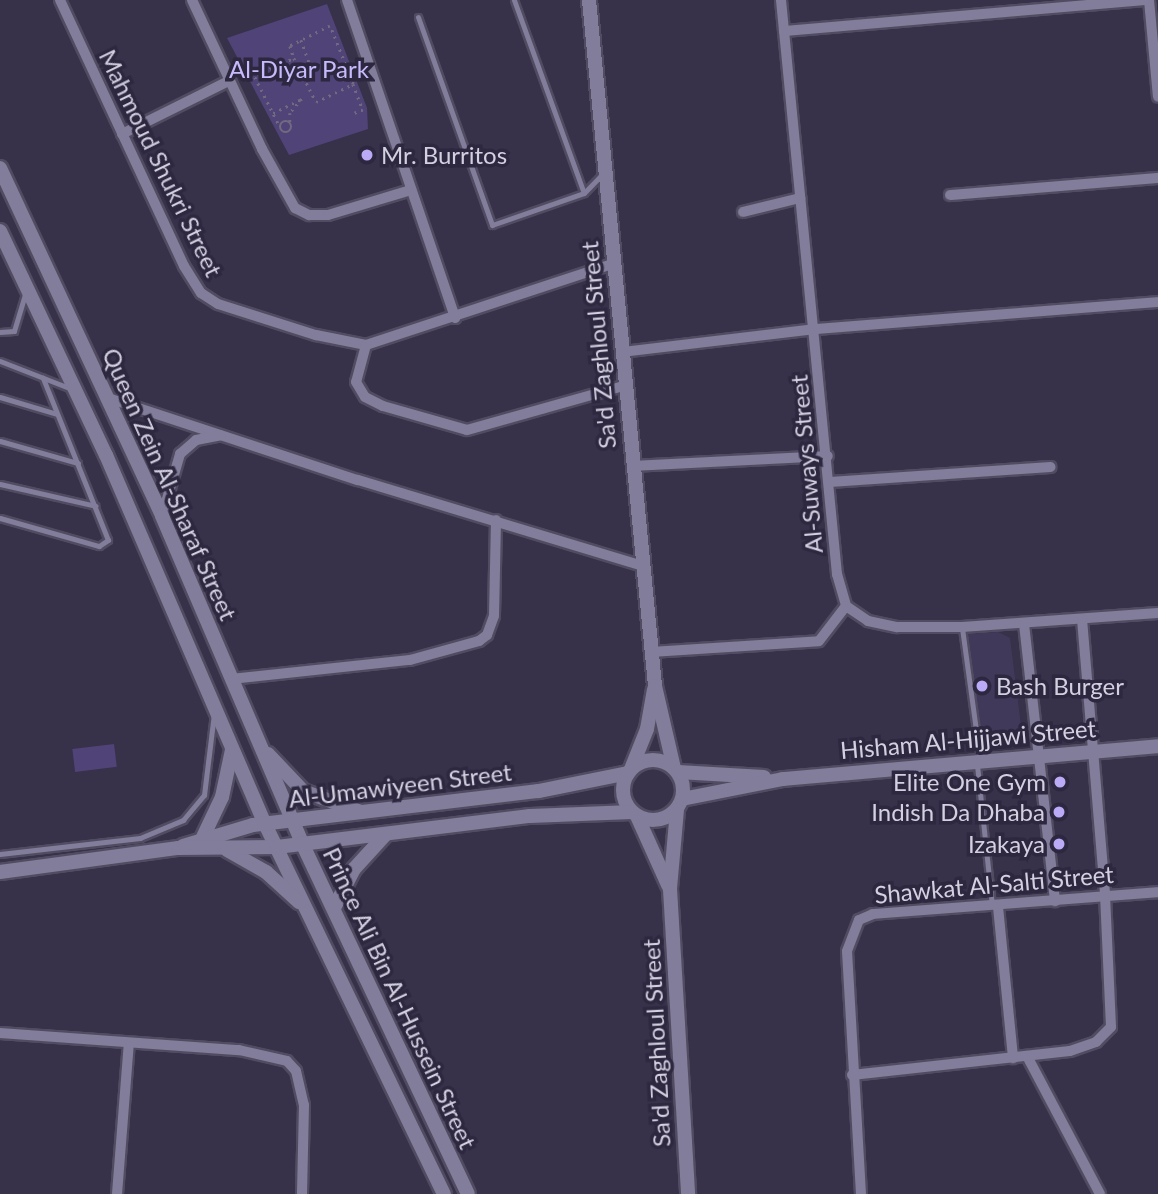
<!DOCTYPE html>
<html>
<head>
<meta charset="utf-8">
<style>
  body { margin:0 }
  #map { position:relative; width:1158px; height:1194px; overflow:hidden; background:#37314a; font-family:Lato,sans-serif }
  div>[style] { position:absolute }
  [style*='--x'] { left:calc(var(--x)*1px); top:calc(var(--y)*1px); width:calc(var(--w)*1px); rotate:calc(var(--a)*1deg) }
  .built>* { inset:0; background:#403959 }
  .green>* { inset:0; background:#504378; transform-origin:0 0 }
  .path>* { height:2.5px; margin-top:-1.25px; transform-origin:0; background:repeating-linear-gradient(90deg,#706b81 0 2px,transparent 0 7px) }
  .path>.ring { margin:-1.25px; padding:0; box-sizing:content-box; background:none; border:2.5px solid #706b81; border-radius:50% }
  .roads { filter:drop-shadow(2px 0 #514c61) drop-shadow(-2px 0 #514c61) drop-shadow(0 2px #514c61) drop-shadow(0 -2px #514c61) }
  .lane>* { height:5px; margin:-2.5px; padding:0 2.5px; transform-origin:2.5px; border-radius:2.5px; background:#827d9a }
  .street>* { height:10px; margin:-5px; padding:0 5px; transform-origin:5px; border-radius:5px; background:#827d9a }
  .secondary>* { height:14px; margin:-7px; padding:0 7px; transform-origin:7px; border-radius:7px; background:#827d9a }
  .secondary>.ring { margin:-7px; padding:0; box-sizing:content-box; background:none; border:14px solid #827d9a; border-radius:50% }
  .dots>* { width:19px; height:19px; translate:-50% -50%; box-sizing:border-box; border:4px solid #2d273f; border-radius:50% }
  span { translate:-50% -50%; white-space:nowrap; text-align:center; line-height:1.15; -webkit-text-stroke:7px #2d273f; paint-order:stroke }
  .park-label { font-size:24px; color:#c8bbfb }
  .poi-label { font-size:24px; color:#d3d0e0 }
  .left { translate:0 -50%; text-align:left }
  .right { translate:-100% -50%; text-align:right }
  .street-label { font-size:24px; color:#d3d0e0 }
</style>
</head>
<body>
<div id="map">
  <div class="built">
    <div style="clip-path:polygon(998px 632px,1010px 638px,1022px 734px,1009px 746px,980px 750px,965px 634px)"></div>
  </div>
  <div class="green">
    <div style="clip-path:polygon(327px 4px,367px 108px,368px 129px,289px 155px,227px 38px)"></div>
    <div style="left:114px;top:744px;width:23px;height:42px;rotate:83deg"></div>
  </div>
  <div class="path">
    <div style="--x:301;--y:40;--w:30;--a:70"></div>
    <div style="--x:255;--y:77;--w:56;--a:63.4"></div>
    <div style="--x:244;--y:80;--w:55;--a:-23.7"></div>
    <div style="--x:294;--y:58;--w:49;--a:63.4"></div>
    <div style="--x:316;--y:102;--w:41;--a:-25.9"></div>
    <div style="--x:353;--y:84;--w:62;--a:-111.6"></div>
    <div style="--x:330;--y:26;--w:45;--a:153.4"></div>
    <div style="--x:290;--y:46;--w:13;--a:72"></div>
    <div style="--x:353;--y:84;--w:28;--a:69"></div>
    <div style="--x:363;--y:110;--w:9;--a:159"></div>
    <div style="--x:273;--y:113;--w:32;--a:-26"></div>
    <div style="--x:302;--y:99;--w:18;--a:131"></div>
    <div style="--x:290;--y:113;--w:10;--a:90"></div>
    <div class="ring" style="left:280px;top:121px;width:9.5px;height:9.5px"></div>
  </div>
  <div class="roads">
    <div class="lane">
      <div style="--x:514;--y:0;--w:205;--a:70.1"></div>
      <div style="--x:418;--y:17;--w:221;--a:70.4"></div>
      <div style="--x:492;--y:225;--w:97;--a:-19.2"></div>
      <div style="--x:584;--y:193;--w:29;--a:-46"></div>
      <div style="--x:0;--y:332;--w:14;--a:-4"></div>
      <div style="--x:14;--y:331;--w:42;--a:-73.3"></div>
      <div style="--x:0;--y:361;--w:77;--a:21.3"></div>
      <div style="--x:0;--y:397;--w:59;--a:16.6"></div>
      <div style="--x:0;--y:441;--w:81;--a:15.8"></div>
      <div style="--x:0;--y:484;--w:98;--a:12.9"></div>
      <div style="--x:0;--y:518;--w:103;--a:15.8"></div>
      <div style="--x:99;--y:546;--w:11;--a:-34"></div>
      <div style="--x:108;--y:540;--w:175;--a:-111.9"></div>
      <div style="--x:962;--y:628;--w:133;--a:82.2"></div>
      <div style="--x:977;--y:765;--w:141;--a:83.9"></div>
      <div style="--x:0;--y:854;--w:141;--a:-6.5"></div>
      <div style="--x:140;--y:838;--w:47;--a:-22.7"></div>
      <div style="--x:183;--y:820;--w:33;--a:-50"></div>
      <div style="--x:204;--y:795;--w:82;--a:-83"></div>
    </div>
    <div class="street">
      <div style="--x:60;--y:0;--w:293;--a:65"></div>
      <div style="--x:184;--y:266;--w:32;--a:58"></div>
      <div style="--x:201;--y:293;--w:20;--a:33"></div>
      <div style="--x:218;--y:304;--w:103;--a:17.6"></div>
      <div style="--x:316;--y:335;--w:51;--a:11.3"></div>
      <div style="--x:366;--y:345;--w:260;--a:-18.2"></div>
      <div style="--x:192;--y:0;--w:165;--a:64.8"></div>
      <div style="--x:262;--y:149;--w:68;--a:60.8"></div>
      <div style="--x:295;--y:208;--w:16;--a:27"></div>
      <div style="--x:309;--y:215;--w:19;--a:0"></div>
      <div style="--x:328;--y:215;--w:87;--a:-16.8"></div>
      <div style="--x:347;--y:0;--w:336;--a:71.2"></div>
      <div style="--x:781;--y:0;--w:577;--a:84.43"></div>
      <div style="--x:837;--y:574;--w:33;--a:74"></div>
      <div style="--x:846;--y:606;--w:27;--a:34"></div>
      <div style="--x:868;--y:621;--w:30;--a:12"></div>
      <div style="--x:897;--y:627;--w:65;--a:0"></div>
      <div style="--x:962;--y:627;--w:196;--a:-4.1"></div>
      <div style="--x:1149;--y:0;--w:97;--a:84.7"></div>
      <div style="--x:784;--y:31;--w:366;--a:-4.9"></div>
      <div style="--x:122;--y:134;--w:119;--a:-26.4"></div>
      <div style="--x:950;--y:195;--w:209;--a:-4.7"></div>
      <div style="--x:743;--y:212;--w:59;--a:-13.8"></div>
      <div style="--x:366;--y:345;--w:38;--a:105"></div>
      <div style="--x:356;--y:382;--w:17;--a:59"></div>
      <div style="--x:365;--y:397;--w:20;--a:27"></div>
      <div style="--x:383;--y:406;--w:87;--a:15.9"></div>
      <div style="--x:467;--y:430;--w:163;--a:-15.7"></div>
      <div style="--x:622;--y:352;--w:194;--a:-6.8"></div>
      <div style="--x:815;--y:329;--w:344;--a:-4.5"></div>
      <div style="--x:108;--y:398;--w:263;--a:18.2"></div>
      <div style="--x:358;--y:480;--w:297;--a:16.8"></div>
      <div style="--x:632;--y:466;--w:196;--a:-2.9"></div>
      <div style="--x:830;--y:482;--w:221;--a:-3.9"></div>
      <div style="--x:162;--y:516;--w:65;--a:-73.8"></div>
      <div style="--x:180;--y:454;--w:21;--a:-41"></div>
      <div style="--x:196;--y:440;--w:25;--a:-11"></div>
      <div style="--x:1024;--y:624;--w:279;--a:83.6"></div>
      <div style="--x:651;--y:652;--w:168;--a:-3.7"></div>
      <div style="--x:819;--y:641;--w:44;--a:-52.4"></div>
      <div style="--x:231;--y:679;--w:180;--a:-6.1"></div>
      <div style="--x:410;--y:660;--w:72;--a:-15.4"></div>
      <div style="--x:479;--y:641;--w:10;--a:-37"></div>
      <div style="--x:487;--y:635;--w:20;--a:-70"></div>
      <div style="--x:494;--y:616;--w:96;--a:-88.8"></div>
      <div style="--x:998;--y:907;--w:152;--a:84.3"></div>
      <div style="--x:0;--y:1033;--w:240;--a:4.1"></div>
      <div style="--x:239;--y:1050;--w:49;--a:12.9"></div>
      <div style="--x:287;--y:1061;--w:13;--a:48"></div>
      <div style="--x:296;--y:1071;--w:35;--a:77"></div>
      <div style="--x:304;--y:1105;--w:89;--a:91.3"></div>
      <div style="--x:1027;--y:1056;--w:156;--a:62.1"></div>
      <div style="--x:852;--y:1075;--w:219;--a:-6.3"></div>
      <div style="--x:1070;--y:1051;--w:28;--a:-19"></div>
      <div style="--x:1096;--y:1042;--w:21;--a:-45"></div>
      <div style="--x:1111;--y:1027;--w:134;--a:-92.6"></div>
      <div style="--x:1105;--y:893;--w:275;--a:-94.8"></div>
      <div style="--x:117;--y:1194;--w:151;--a:-85.5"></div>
      <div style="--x:861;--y:1194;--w:243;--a:-93.3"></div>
      <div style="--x:847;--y:951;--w:33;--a:-69"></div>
      <div style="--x:859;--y:920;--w:15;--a:-23"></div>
      <div style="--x:873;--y:914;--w:286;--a:-4.4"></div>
    </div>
    <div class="secondary">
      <div style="--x:589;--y:0;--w:689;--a:84.5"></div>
      <div style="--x:655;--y:686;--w:84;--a:77"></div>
      <div style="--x:0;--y:168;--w:384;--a:65"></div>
      <div style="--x:162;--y:516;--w:356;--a:66.8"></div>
      <div style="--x:302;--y:843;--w:388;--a:64.7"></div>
      <div style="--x:0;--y:231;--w:248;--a:64.7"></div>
      <div style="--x:106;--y:455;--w:402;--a:66.7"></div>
      <div style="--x:265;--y:824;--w:411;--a:64.2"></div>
      <div style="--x:268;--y:754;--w:51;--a:46.6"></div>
      <div style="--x:303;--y:791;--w:62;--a:19.9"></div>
      <div class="ring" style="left:623px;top:760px;width:46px;height:46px"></div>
      <div style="--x:631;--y:769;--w:43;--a:-68.2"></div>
      <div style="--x:647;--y:729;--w:40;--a:-80"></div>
      <div style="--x:678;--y:772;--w:86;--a:3.3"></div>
      <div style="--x:682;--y:799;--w:103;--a:-11.2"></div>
      <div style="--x:783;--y:779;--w:376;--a:-5"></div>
      <div style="--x:677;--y:810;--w:79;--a:95.1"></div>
      <div style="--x:670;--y:889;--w:306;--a:86.6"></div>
      <div style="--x:637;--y:816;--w:76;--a:65.8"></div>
      <div style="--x:203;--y:837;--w:44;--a:-64.6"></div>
      <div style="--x:222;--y:797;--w:48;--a:-78"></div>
      <div style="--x:183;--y:846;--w:73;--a:-16.7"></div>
      <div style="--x:253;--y:825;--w:288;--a:-6.8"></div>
      <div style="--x:539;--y:791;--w:91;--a:-11.4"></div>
      <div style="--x:227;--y:850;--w:45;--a:29.4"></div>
      <div style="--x:266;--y:872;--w:45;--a:42.3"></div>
      <div style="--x:0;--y:872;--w:180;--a:-7.7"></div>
      <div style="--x:178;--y:848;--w:99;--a:-0.6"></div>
      <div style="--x:277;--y:847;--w:255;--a:-7"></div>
      <div style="--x:530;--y:816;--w:102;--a:-2.2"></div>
      <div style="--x:334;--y:908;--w:44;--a:-62.9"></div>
      <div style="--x:354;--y:869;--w:46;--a:-47.6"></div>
    </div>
  </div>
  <div class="dots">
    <div style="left:367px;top:155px;background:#bbaaf6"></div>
    <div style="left:982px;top:686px;background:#bbaaf6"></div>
    <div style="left:1060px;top:782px;background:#bbaaf6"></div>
    <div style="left:1059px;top:812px;background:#bbaaf6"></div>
    <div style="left:1059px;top:844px;background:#bbaaf6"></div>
  </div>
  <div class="park-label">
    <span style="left:299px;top:69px">Al-Diyar Park</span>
  </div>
  <div class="poi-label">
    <span class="left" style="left:381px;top:155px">Mr. Burritos</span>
    <span class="left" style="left:996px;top:686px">Bash Burger</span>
    <span class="right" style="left:1046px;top:782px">Elite One Gym</span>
    <span class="right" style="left:1045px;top:812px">Indish Da Dhaba</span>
    <span class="right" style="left:1045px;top:844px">Izakaya</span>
  </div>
  <div class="street-label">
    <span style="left:161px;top:163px;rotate:64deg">Mahmoud Shukri Street</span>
    <span style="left:598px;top:345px;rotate:-95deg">Sa'd Zaghloul Street</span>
    <span style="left:806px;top:464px;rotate:-95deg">Al-Suways Street</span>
    <span style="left:170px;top:484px;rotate:66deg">Queen Zein Al-Sharaf Street</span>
    <span style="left:968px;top:739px;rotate:-5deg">Hisham Al-Hijjawi Street</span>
    <span style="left:400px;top:785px;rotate:-7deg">Al-Umawiyeen Street</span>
    <span style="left:994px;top:884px;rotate:-5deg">Shawkat Al-Salti Street</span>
    <span style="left:400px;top:998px;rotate:65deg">Prince Ali Bin Al-Hussein Street</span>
    <span style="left:656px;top:1043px;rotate:-93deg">Sa'd Zaghloul Street</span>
  </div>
</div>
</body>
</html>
